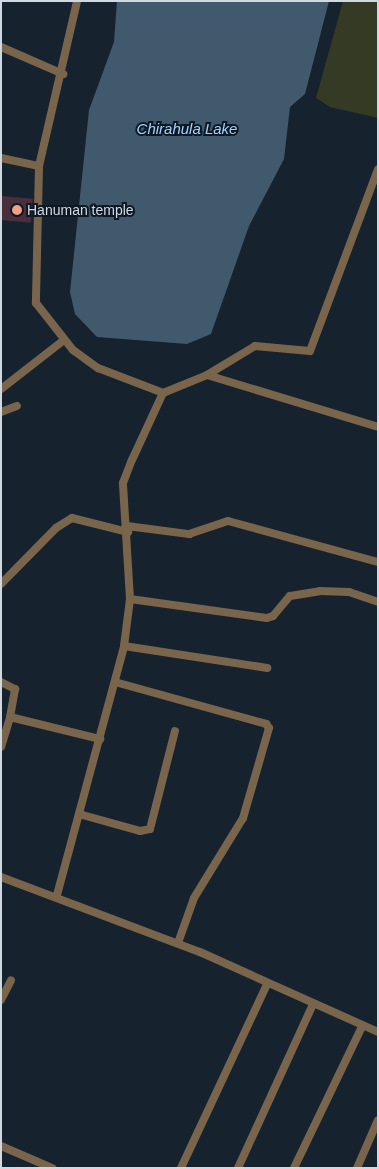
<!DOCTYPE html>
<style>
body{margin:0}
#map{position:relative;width:379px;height:1169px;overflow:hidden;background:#16222e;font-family:Helvetica,sans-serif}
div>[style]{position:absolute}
.green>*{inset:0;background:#353a25}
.water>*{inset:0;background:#40596d}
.building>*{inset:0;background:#492e3d;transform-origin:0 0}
.street>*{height:8px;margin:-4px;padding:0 4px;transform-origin:4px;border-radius:4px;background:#79654b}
.dots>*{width:14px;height:14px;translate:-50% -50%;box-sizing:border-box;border:2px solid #0d1824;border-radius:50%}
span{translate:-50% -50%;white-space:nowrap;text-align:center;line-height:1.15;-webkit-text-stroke:4px #0d1824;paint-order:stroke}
.poi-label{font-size:14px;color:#d0d8e0}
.left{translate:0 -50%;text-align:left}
.water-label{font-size:15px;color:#a3d3fa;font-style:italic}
.frame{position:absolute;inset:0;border:2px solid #d0d8e0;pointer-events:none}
</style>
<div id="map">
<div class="green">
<div style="clip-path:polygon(343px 1px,378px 1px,378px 118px,330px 107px,316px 98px)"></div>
</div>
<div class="water">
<div style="clip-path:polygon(117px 1px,329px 1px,305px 94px,290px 107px,284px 159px,249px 226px,211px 334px,187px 344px,97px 337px,75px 314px,70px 292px,89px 110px,114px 42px)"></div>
</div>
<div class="building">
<div style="left:1px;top:196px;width:32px;height:24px;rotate:5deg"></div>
</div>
<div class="street">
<div style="left:1px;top:47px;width:68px;rotate:23.5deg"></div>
<div style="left:1px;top:158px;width:39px;rotate:12deg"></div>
<div style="left:39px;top:166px;width:169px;rotate:-77deg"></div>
<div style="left:39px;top:166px;width:137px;rotate:91.3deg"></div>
<div style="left:36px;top:303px;width:60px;rotate:51.8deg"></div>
<div style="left:73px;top:350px;width:31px;rotate:36deg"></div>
<div style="left:98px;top:368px;width:70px;rotate:21deg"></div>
<div style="left:207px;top:375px;width:179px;rotate:16.9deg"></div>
<div style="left:1px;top:389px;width:80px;rotate:-37.9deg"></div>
<div style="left:1px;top:412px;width:17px;rotate:-21deg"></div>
<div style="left:127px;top:526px;width:63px;rotate:7.4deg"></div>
<div style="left:189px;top:534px;width:41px;rotate:-18.4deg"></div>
<div style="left:228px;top:521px;width:156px;rotate:15.3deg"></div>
<div style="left:1px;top:584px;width:78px;rotate:-45.5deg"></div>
<div style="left:56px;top:528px;width:19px;rotate:-32deg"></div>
<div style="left:72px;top:518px;width:58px;rotate:14deg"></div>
<div style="left:130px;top:599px;width:138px;rotate:7.9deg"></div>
<div style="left:267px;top:618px;width:6px;rotate:-18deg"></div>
<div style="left:273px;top:616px;width:26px;rotate:-50deg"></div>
<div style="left:290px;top:596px;width:30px;rotate:-9deg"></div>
<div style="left:320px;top:591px;width:29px;rotate:2deg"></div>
<div style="left:349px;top:592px;width:31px;rotate:19deg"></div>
<div style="left:124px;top:646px;width:145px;rotate:8.7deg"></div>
<div style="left:1px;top:682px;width:16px;rotate:27deg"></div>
<div style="left:15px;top:689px;width:28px;rotate:100deg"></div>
<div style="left:115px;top:682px;width:157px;rotate:15.5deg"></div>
<div style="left:266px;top:724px;width:5px;rotate:53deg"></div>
<div style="left:269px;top:728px;width:94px;rotate:106.1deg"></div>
<div style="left:243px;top:818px;width:94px;rotate:121.5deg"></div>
<div style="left:194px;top:898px;width:48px;rotate:109.6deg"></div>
<div style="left:1px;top:747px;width:31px;rotate:-73deg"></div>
<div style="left:10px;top:717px;width:93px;rotate:13.7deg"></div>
<div style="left:79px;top:814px;width:63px;rotate:15.6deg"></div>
<div style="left:140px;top:831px;width:10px;rotate:-11deg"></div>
<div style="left:150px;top:829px;width:101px;rotate:-75.7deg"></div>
<div style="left:1px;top:877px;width:213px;rotate:20.7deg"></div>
<div style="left:200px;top:952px;width:195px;rotate:24.2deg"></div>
<div style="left:57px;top:895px;width:258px;rotate:-74.9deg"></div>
<div style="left:124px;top:646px;width:47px;rotate:-82.7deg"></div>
<div style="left:130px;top:599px;width:116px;rotate:-93.5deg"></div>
<div style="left:123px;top:483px;width:25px;rotate:-69deg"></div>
<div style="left:132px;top:460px;width:74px;rotate:-65.2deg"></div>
<div style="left:163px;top:393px;width:48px;rotate:-22.2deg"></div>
<div style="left:207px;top:375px;width:56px;rotate:-31.1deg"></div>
<div style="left:255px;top:346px;width:55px;rotate:5.2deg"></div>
<div style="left:310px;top:351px;width:194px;rotate:-69.5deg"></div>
<div style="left:1px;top:1000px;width:22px;rotate:-63deg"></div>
<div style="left:1px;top:1146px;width:56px;rotate:23.3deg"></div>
<div style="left:181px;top:1168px;width:203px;rotate:-64.9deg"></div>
<div style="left:238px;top:1168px;width:180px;rotate:-65.4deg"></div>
<div style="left:294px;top:1168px;width:157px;rotate:-64.3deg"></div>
<div style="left:357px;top:1168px;width:52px;rotate:-66.4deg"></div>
</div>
<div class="dots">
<div style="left:17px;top:210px;background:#f2a081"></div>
</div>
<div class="poi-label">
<span class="left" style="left:27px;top:210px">Hanuman temple</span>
</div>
<div class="water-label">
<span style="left:187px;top:129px">Chirahula Lake</span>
</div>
<div class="frame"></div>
</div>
